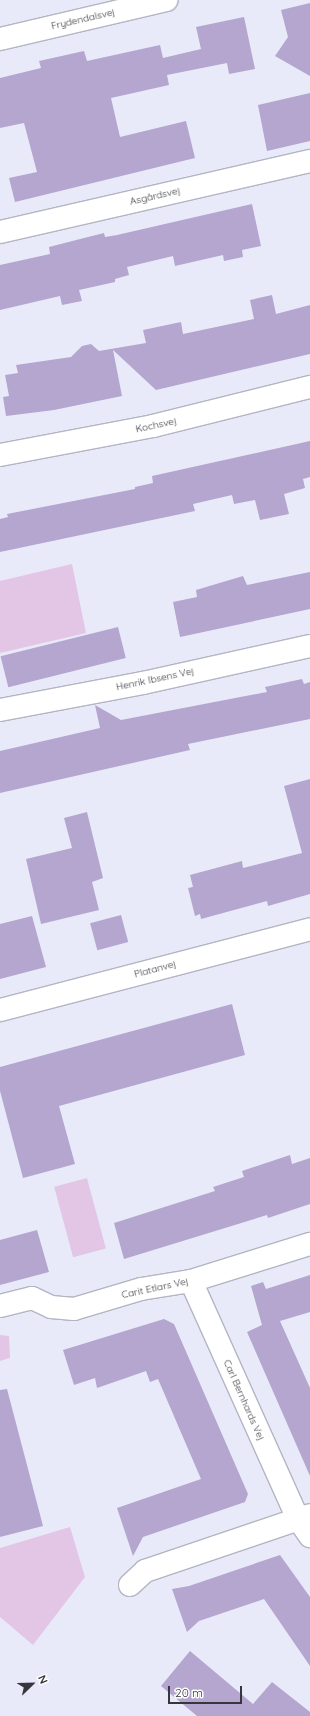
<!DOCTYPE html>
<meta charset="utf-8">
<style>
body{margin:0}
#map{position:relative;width:310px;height:1716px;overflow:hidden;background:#e8eaf9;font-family:Quicksand,sans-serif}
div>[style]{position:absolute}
.green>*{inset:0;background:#e3c6e5;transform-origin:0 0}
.building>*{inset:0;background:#b4a6cf;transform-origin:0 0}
.roads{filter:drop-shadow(1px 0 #b3b5c3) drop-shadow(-1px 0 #b3b5c3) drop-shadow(0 1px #b3b5c3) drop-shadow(0 -1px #b3b5c3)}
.street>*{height:22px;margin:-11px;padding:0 11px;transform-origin:11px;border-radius:11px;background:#fff}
span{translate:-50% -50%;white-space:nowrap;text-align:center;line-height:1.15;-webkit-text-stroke:3px #fff;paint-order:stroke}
.street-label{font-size:10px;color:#36373c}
.north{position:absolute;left:12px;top:1664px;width:40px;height:40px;-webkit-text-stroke:3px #fff;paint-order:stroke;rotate:67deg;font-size:11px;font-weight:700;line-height:16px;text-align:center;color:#36373c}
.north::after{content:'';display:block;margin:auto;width:14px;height:18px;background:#36373c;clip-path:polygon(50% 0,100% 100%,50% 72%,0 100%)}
.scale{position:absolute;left:168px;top:1686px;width:74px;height:18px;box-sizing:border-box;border:2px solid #36373c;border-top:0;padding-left:5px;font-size:12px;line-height:14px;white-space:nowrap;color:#36373c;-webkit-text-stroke:3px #fff;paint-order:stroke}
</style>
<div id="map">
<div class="green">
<div style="clip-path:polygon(72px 564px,86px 633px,0 653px,0 581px)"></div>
<div style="left:87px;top:1178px;width:73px;height:34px;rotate:75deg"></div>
<div style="clip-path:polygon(0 1335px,9px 1336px,10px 1358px,0 1361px)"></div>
<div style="clip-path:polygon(70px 1527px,85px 1577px,33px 1645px,0 1617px,0 1548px)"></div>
</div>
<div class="building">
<div style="clip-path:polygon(310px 3px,310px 76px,275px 56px,288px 37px,281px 10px)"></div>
<div style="clip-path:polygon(244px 17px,255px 69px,229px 74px,227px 63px,167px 75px,169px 85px,111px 98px,120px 137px,186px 121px,195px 158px,15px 202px,9px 178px,37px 172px,24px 123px,0 128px,0 78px,41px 68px,39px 61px,84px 51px,87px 61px,160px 45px,163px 58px,201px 49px,196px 27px)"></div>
<div style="clip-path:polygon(310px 93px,310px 141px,267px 151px,258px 105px)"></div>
<div style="clip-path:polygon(252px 204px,261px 246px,242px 250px,243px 257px,224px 261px,223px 255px,175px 266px,173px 256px,127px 267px,129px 275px,115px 279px,115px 282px,79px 290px,82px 301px,62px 305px,60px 296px,0 310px,0 265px,50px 254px,49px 247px,84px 238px,104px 233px,105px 237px,117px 235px)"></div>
<div style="clip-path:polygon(272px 295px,276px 314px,310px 305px,310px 354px,156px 390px,113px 350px,122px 396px,54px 410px,6px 416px,3px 397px,9px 396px,5px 375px,18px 373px,16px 365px,71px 357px,82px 346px,91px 344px,99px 351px,146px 343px,143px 330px,181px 322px,183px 334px,254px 319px,250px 300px)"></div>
<div style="clip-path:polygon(310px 441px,310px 477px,303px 479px,305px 488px,284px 494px,289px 514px,260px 520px,255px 500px,234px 504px,232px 495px,193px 504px,195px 511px,0 552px,0 519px,8px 517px,7px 514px,135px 489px,135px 487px,153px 483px,152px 476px)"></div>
<div style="clip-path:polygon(310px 572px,310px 609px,180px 637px,173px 602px,197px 597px,196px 590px,243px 576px,247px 585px)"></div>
<div style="left:118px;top:627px;width:32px;height:121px;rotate:76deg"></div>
<div style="clip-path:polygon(302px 679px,304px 684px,310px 682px,310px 719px,188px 744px,190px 750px,0 793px,0 751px,100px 728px,95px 705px,121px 720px,267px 692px,265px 687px)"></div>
<div style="clip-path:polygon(310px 779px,310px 894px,268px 906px,267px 901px,201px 919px,200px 914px,195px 916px,188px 888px,193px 887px,190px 875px,242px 861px,243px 868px,302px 853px,284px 786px)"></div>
<div style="clip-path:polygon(87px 812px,103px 878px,92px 882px,99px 910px,41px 924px,26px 859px,72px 848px,64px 818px)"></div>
<div style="left:121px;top:915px;width:28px;height:32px;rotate:75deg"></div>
<div style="clip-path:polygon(32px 916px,46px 967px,0 979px,0 924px)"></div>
<div style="clip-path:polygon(232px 1004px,245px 1055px,59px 1106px,75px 1164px,23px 1178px,0 1091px,0 1067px)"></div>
<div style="clip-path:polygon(290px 1155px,292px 1164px,310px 1158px,310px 1204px,268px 1218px,267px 1215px,124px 1259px,114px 1223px,215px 1191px,213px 1187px,244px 1177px,242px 1171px)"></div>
<div style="clip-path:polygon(37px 1230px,49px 1272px,0 1285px,0 1240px)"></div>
<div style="clip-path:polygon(310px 1275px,310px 1312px,280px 1321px,310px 1388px,310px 1476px,247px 1332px,262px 1325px,251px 1286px,263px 1282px,266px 1289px)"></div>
<div style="clip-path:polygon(164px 1319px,174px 1324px,248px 1494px,245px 1502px,143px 1537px,133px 1556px,117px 1508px,201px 1479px,158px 1379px,150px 1382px,146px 1371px,97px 1388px,95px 1378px,74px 1385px,63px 1350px)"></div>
<div style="clip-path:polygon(7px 1389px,43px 1526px,0 1537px,0 1390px)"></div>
<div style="clip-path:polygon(280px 1555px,310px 1597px,310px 1666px,264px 1599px,199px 1621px,187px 1632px,172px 1589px,189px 1586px)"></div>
<div style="clip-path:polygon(190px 1651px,253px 1704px,272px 1682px,310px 1712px,310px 1716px,197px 1716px,161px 1686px)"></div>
</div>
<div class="roads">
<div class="street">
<div style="left:0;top:39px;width:171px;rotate:-13.2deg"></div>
<div style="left:0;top:232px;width:318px;rotate:-12.9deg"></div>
<div style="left:0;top:455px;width:156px;rotate:-10.7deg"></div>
<div style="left:153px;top:426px;width:162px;rotate:-14deg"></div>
<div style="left:0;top:710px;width:146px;rotate:-10.7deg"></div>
<div style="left:143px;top:683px;width:171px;rotate:-12.5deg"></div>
<div style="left:0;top:1010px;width:320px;rotate:-14.6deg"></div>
<div style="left:191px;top:1281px;width:261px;rotate:65.8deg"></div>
<div style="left:298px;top:1519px;width:21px;rotate:55deg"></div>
<div style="left:0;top:1306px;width:33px;rotate:-14deg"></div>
<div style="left:32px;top:1298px;width:21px;rotate:25deg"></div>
<div style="left:51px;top:1307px;width:23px;rotate:5deg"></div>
<div style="left:74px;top:1309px;width:70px;rotate:-16.6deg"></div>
<div style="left:141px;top:1289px;width:51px;rotate:-9.1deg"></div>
<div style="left:191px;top:1281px;width:125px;rotate:-17.3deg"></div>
<div style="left:130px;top:1585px;width:21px;rotate:-43deg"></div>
<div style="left:145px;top:1571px;width:174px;rotate:-18.7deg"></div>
</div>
</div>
<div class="street-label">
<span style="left:83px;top:19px;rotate:-13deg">Frydendalsvej</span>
<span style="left:155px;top:196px;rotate:-13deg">Asgårdsvej</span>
<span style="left:156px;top:425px;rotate:-12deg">Kochsvej</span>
<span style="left:155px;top:679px;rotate:-12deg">Henrik Ibsens Vej</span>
<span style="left:155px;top:969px;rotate:-15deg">Platanvej</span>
<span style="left:155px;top:1288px;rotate:-12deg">Carit Etlars Vej</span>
<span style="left:244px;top:1400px;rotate:66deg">Carl Bernhards Vej</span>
</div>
<div class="north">N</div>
<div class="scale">20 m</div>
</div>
